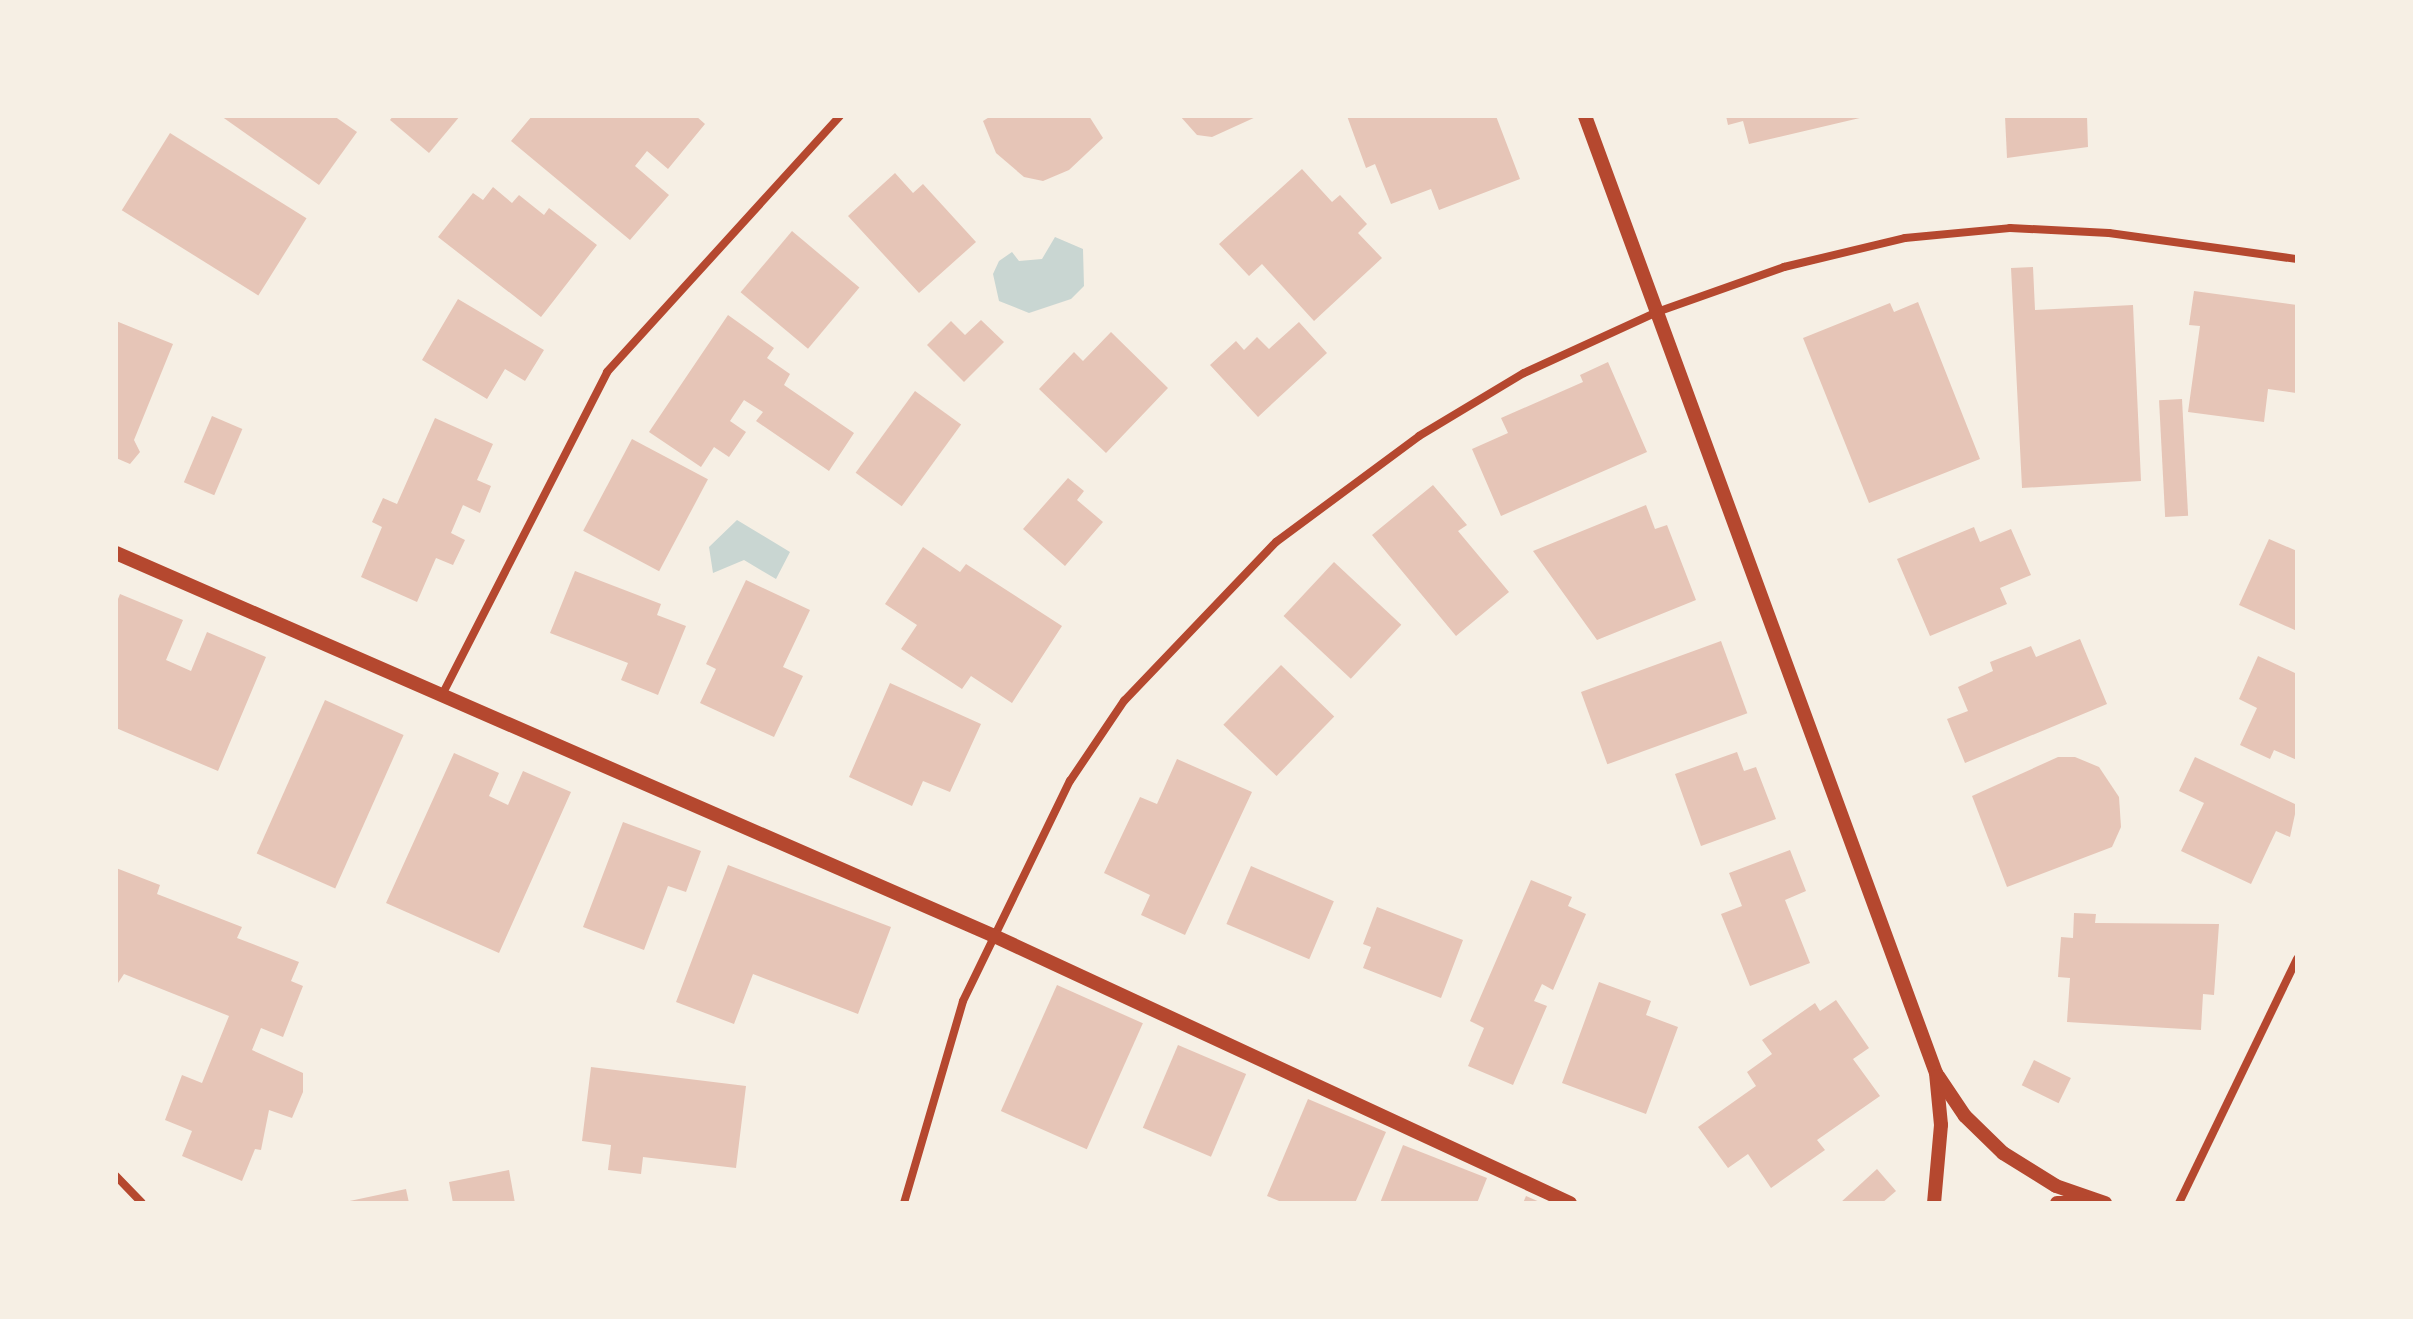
<!DOCTYPE html>
<style>
body{margin:0}
#map{position:relative;width:2413px;height:1319px;overflow:hidden;background:#f6efe4;font-family:"DM Sans",sans-serif}
div>[style]{position:absolute}
.water>*{inset:0;background:#c9d6d2}
.building>*{inset:0;background:#e6c5b7;transform-origin:0 0}
.minor>*{height:8px;margin:-4px;padding:0 4px;transform-origin:4px;border-radius:4px;background:#b5482f}
.tertiary>*{height:14px;margin:-7px;padding:0 7px;transform-origin:7px;border-radius:7px;background:#b5482f}
span{translate:-50% -50%;white-space:nowrap;text-align:center;line-height:1.15;-webkit-text-stroke:7px #f6efe4;paint-order:stroke}
.frame{position:absolute;inset:0;border:118px solid #f6efe4;pointer-events:none}
</style>
<div id="map">
<div class="water">
<div style="clip-path:polygon(1055px 237px,1083px 249px,1084px 286px,1071px 299px,1029px 313px,999px 301px,993px 274px,999px 261px,1012px 252px,1019px 261px,1042px 259px)"></div>
<div style="clip-path:polygon(737px 520px,790px 552px,776px 579px,744px 560px,713px 573px,709px 547px)"></div>
</div>
<div class="building">
<div style="clip-path:polygon(221px 116px,334px 116px,357px 132px,319px 185px)"></div>
<div style="clip-path:polygon(393px 116px,460px 116px,429px 153px,390px 120px)"></div>
<div style="clip-path:polygon(532px 116px,696px 116px,705px 124px,668px 169px,647px 151px,635px 166px,669px 195px,630px 240px,511px 141px)"></div>
<div style="clip-path:polygon(991px 116px,1089px 116px,1103px 138px,1069px 170px,1043px 181px,1024px 177px,996px 153px,983px 121px)"></div>
<div style="clip-path:polygon(1180px 116px,1258px 116px,1212px 137px,1197px 135px)"></div>
<div style="clip-path:polygon(1347px 116px,1496px 116px,1520px 179px,1439px 210px,1431px 189px,1391px 204px,1375px 164px,1366px 168px)"></div>
<div style="clip-path:polygon(1726px 116px,1864px 116px,1864px 117px,1749px 144px,1743px 121px,1728px 125px)"></div>
<div style="clip-path:polygon(2005px 116px,2087px 116px,2088px 147px,2007px 158px)"></div>
<div style="left:170px;top:133px;width:161px;height:91px;rotate:32deg"></div>
<div style="clip-path:polygon(1302px 169px,1332px 202px,1340px 195px,1367px 224px,1358px 233px,1382px 258px,1314px 321px,1262px 264px,1249px 276px,1219px 244px)"></div>
<div style="clip-path:polygon(895px 173px,913px 193px,923px 184px,976px 242px,919px 293px,848px 216px)"></div>
<div style="clip-path:polygon(493px 187px,512px 203px,519px 195px,544px 215px,549px 208px,597px 245px,541px 317px,438px 237px,473px 193px,483px 200px)"></div>
<div style="left:792px;top:231px;width:88px;height:80px;rotate:40deg"></div>
<div style="clip-path:polygon(2033px 267px,2035px 310px,2133px 305px,2141px 481px,2022px 488px,2011px 268px)"></div>
<div style="clip-path:polygon(2194px 291px,2297px 305px,2296px 393px,2268px 389px,2264px 422px,2188px 412px,2200px 326px,2189px 325px)"></div>
<div style="clip-path:polygon(458px 299px,544px 350px,525px 381px,505px 369px,487px 399px,422px 360px)"></div>
<div style="clip-path:polygon(1918px 302px,1980px 459px,1869px 503px,1803px 338px,1890px 303px,1894px 312px)"></div>
<div style="clip-path:polygon(728px 315px,774px 348px,767px 358px,790px 374px,784px 385px,854px 433px,829px 471px,756px 421px,763px 412px,744px 400px,730px 421px,746px 432px,729px 457px,714px 447px,701px 467px,649px 432px)"></div>
<div style="clip-path:polygon(981px 320px,1004px 342px,964px 382px,927px 345px,951px 321px,965px 335px)"></div>
<div style="clip-path:polygon(116px 321px,173px 344px,134px 440px,140px 452px,130px 464px,116px 458px)"></div>
<div style="clip-path:polygon(1299px 322px,1327px 353px,1258px 417px,1210px 365px,1236px 341px,1244px 350px,1257px 337px,1269px 349px)"></div>
<div style="clip-path:polygon(1111px 332px,1168px 388px,1106px 453px,1039px 389px,1074px 352px,1083px 361px)"></div>
<div style="clip-path:polygon(1608px 362px,1647px 452px,1501px 516px,1472px 449px,1508px 433px,1501px 418px,1583px 382px,1580px 375px)"></div>
<div style="left:915px;top:391px;width:57px;height:101px;rotate:36deg"></div>
<div style="left:2182px;top:399px;width:117px;height:23px;rotate:87deg"></div>
<div style="left:212px;top:416px;width:33px;height:72px;rotate:23deg"></div>
<div style="clip-path:polygon(435px 418px,493px 444px,477px 480px,491px 486px,480px 513px,463px 505px,451px 533px,465px 540px,453px 565px,436px 558px,417px 602px,361px 577px,382px 527px,372px 522px,383px 498px,397px 504px)"></div>
<div style="left:632px;top:439px;width:86px;height:104px;rotate:28deg"></div>
<div style="clip-path:polygon(1068px 478px,1084px 491px,1077px 500px,1103px 522px,1065px 566px,1023px 529px)"></div>
<div style="clip-path:polygon(1433px 485px,1467px 525px,1458px 531px,1509px 592px,1456px 636px,1372px 535px)"></div>
<div style="clip-path:polygon(1646px 505px,1655px 529px,1667px 525px,1696px 600px,1597px 640px,1533px 551px)"></div>
<div style="clip-path:polygon(1974px 527px,1980px 542px,2011px 529px,2031px 575px,2000px 588px,2007px 604px,1930px 636px,1897px 559px)"></div>
<div style="clip-path:polygon(2269px 539px,2297px 551px,2297px 631px,2239px 605px)"></div>
<div style="clip-path:polygon(923px 547px,960px 572px,966px 564px,1062px 626px,1012px 703px,971px 676px,962px 689px,901px 649px,917px 625px,885px 604px)"></div>
<div style="left:1334px;top:562px;width:92px;height:74px;rotate:43deg"></div>
<div style="clip-path:polygon(575px 571px,661px 604px,657px 615px,686px 626px,658px 695px,621px 680px,628px 663px,550px 633px)"></div>
<div style="clip-path:polygon(746px 580px,810px 610px,783px 667px,803px 676px,774px 737px,700px 703px,716px 669px,706px 664px)"></div>
<div style="clip-path:polygon(120px 594px,183px 620px,166px 660px,191px 671px,207px 632px,266px 657px,218px 771px,116px 728px,116px 604px)"></div>
<div style="clip-path:polygon(2080px 639px,2107px 704px,1965px 763px,1947px 719px,1968px 711px,1958px 687px,1993px 671px,1990px 662px,2031px 646px,2036px 657px)"></div>
<div style="left:1721px;top:641px;width:77px;height:149px;rotate:70deg"></div>
<div style="clip-path:polygon(2258px 656px,2295px 673px,2297px 760px,2274px 750px,2270px 759px,2240px 745px,2257px 708px,2239px 699px)"></div>
<div style="left:1281px;top:665px;width:74px;height:83px;rotate:44deg"></div>
<div style="clip-path:polygon(890px 683px,981px 724px,950px 792px,923px 781px,912px 806px,849px 777px)"></div>
<div style="left:325px;top:700px;width:86px;height:168px;rotate:24deg"></div>
<div style="clip-path:polygon(1737px 752px,1744px 771px,1756px 767px,1776px 819px,1701px 846px,1675px 774px)"></div>
<div style="clip-path:polygon(454px 753px,499px 773px,489px 796px,508px 805px,523px 771px,571px 792px,499px 953px,386px 903px)"></div>
<div style="clip-path:polygon(2058px 757px,2075px 757px,2099px 767px,2119px 797px,2121px 827px,2112px 847px,2007px 887px,1972px 796px)"></div>
<div style="clip-path:polygon(2195px 757px,2297px 805px,2290px 837px,2276px 831px,2251px 884px,2181px 851px,2204px 803px,2179px 791px)"></div>
<div style="clip-path:polygon(1177px 759px,1252px 792px,1185px 935px,1141px 915px,1150px 895px,1104px 873px,1140px 797px,1157px 804px)"></div>
<div style="clip-path:polygon(623px 822px,701px 851px,686px 892px,668px 886px,644px 950px,583px 927px)"></div>
<div style="clip-path:polygon(1790px 850px,1806px 891px,1785px 900px,1810px 963px,1750px 986px,1721px 914px,1742px 906px,1729px 873px)"></div>
<div style="clip-path:polygon(728px 865px,891px 927px,858px 1014px,753px 974px,734px 1024px,676px 1002px)"></div>
<div style="left:1251px;top:866px;width:90px;height:63px;rotate:23deg"></div>
<div style="clip-path:polygon(116px 868px,160px 885px,157px 894px,242px 927px,237px 938px,299px 962px,291px 981px,303px 986px,283px 1037px,261px 1028px,252px 1050px,303px 1073px,303px 1092px,292px 1118px,269px 1110px,261px 1150px,255px 1149px,242px 1181px,182px 1156px,192px 1131px,165px 1120px,182px 1075px,202px 1083px,229px 1016px,124px 974px,116px 986px)"></div>
<div style="clip-path:polygon(1531px 880px,1572px 897px,1568px 906px,1586px 914px,1553px 990px,1542px 984px,1534px 1001px,1547px 1006px,1513px 1085px,1468px 1066px,1484px 1028px,1470px 1021px)"></div>
<div style="clip-path:polygon(1377px 907px,1463px 940px,1441px 998px,1363px 968px,1371px 947px,1363px 944px)"></div>
<div style="clip-path:polygon(2074px 913px,2096px 914px,2095px 923px,2219px 924px,2214px 995px,2203px 994px,2201px 1030px,2067px 1022px,2070px 978px,2058px 977px,2061px 937px,2073px 938px)"></div>
<div style="clip-path:polygon(1599px 982px,1651px 1001px,1646px 1015px,1678px 1027px,1646px 1114px,1562px 1083px)"></div>
<div style="left:1057px;top:985px;width:94px;height:138px;rotate:24deg"></div>
<div style="clip-path:polygon(1836px 1000px,1869px 1048px,1853px 1059px,1880px 1096px,1817px 1140px,1825px 1150px,1771px 1188px,1748px 1154px,1728px 1168px,1698px 1127px,1756px 1086px,1747px 1072px,1772px 1054px,1762px 1040px,1815px 1003px,1820px 1011px)"></div>
<div style="left:1178px;top:1045px;width:74px;height:90px;rotate:23deg"></div>
<div style="left:2034px;top:1060px;width:41px;height:28px;rotate:26deg"></div>
<div style="clip-path:polygon(591px 1067px,746px 1086px,736px 1168px,643px 1157px,641px 1174px,608px 1170px,611px 1145px,582px 1141px)"></div>
<div style="clip-path:polygon(1308px 1099px,1386px 1132px,1355px 1203px,1284px 1203px,1267px 1196px)"></div>
<div style="clip-path:polygon(1403px 1145px,1487px 1178px,1477px 1203px,1380px 1203px)"></div>
<div style="clip-path:polygon(1877px 1169px,1896px 1191px,1882px 1203px,1840px 1203px)"></div>
<div style="clip-path:polygon(509px 1170px,515px 1203px,453px 1203px,449px 1182px)"></div>
<div style="clip-path:polygon(406px 1189px,409px 1203px,345px 1203px,345px 1202px)"></div>
<div style="clip-path:polygon(1526px 1196px,1542px 1203px,1523px 1203px)"></div>
</div>
<div class="minor">
<div style="left:442px;top:695px;width:363px;rotate:-62.9deg"></div>
<div style="left:607px;top:372px;width:346px;rotate:-47.7deg"></div>
<div style="left:116px;top:1176px;width:37px;rotate:46deg"></div>
<div style="left:904px;top:1203px;width:210px;rotate:-73.7deg"></div>
<div style="left:963px;top:1001px;width:245px;rotate:-64.1deg"></div>
<div style="left:1070px;top:781px;width:97px;rotate:-56deg"></div>
<div style="left:1124px;top:701px;width:220px;rotate:-46.3deg"></div>
<div style="left:1276px;top:542px;width:178px;rotate:-36.5deg"></div>
<div style="left:1419px;top:436px;width:122px;rotate:-31deg"></div>
<div style="left:1524px;top:373px;width:146px;rotate:-24.6deg"></div>
<div style="left:1657px;top:312px;width:135px;rotate:-19.5deg"></div>
<div style="left:1784px;top:267px;width:124px;rotate:-13.5deg"></div>
<div style="left:1905px;top:238px;width:105px;rotate:-5.4deg"></div>
<div style="left:2010px;top:228px;width:99px;rotate:2.9deg"></div>
<div style="left:2109px;top:233px;width:190px;rotate:7.9deg"></div>
<div style="left:2179px;top:1203px;width:271px;rotate:-64.2deg"></div>
</div>
<div class="tertiary">
<div style="left:1585px;top:116px;width:1019px;rotate:69.86deg"></div>
<div style="left:1936px;top:1073px;width:52px;rotate:84.5deg"></div>
<div style="left:1941px;top:1125px;width:78px;rotate:95.1deg"></div>
<div style="left:116px;top:553px;width:956px;rotate:23.56deg"></div>
<div style="left:992px;top:935px;width:637px;rotate:24.88deg"></div>
<div style="left:1938px;top:1076px;width:48px;rotate:56deg"></div>
<div style="left:1965px;top:1116px;width:53px;rotate:44.2deg"></div>
<div style="left:2003px;top:1153px;width:62px;rotate:31.9deg"></div>
<div style="left:2056px;top:1186px;width:52px;rotate:19.1deg"></div>
<div style="left:2057px;top:1203px;width:27px"></div>
</div>
<div class="frame"></div>
</div>
